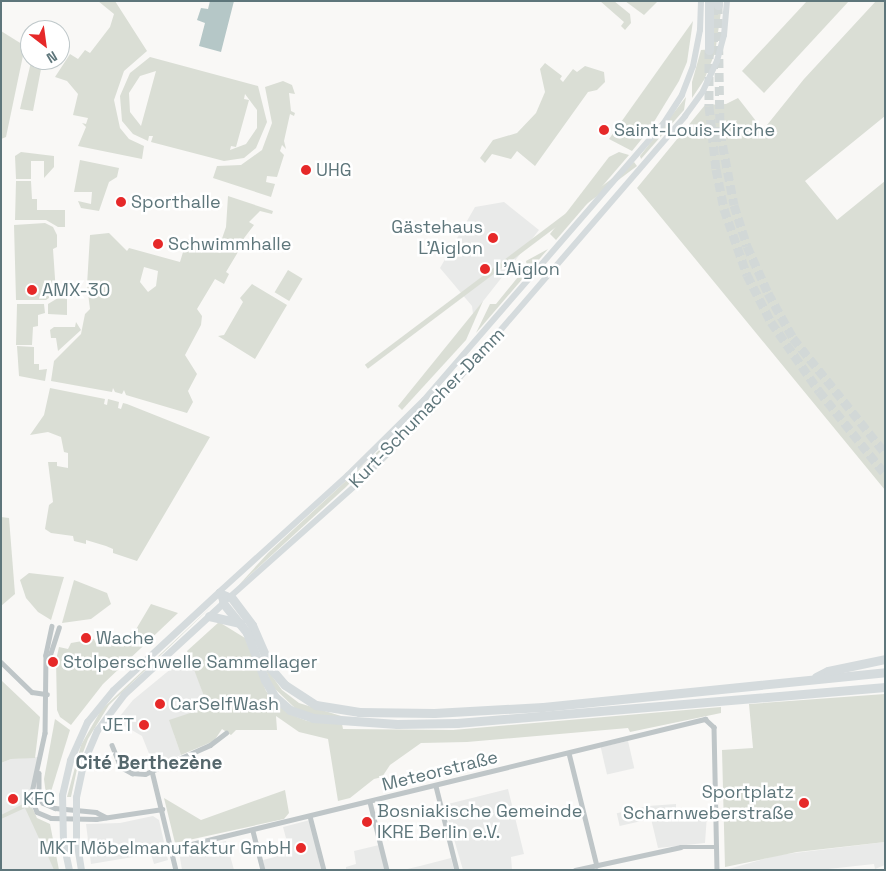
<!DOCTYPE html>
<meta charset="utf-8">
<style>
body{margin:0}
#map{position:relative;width:886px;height:871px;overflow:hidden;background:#f9f8f6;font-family:"Space Grotesk",sans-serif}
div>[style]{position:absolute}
.built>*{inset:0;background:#e9eae9;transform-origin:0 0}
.green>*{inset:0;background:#daded5;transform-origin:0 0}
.water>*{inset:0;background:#b5c7c7}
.motorway-tunnel>*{height:9px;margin-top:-4.5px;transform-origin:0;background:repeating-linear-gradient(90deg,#d2d8d7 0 9px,transparent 0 13.5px)}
.minor>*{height:4.5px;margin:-2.25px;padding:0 2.25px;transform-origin:2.25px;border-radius:2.25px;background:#bfc6c8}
.secondary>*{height:6px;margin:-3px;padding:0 3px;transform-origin:3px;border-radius:3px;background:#d5dbdd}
.primary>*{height:7px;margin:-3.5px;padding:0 3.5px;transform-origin:3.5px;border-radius:3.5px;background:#d5dbdd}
.motorway>*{height:9px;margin:-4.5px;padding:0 4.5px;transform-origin:4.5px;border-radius:4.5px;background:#d5dbdd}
.dots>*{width:14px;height:14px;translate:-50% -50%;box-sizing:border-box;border:2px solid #fff;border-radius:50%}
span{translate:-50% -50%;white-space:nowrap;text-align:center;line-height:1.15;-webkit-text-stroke:5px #fff;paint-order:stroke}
.poi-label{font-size:18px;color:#5e767b}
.left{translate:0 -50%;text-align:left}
.right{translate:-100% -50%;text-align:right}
.street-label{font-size:18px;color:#5e767b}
.neighbourhood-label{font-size:19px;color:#55676c;font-weight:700}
.frame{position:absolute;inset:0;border:2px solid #5e767b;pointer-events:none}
.north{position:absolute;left:20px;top:20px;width:50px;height:50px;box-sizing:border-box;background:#fff;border:1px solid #bfc8ca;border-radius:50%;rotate:150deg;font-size:14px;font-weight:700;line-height:20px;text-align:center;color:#5e767b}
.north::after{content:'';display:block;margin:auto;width:18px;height:22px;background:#e62929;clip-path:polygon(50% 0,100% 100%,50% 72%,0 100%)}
</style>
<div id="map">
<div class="built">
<div style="clip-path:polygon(504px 202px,539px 230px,473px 314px,472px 306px,440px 268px,475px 207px)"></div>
<div style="clip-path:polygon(189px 654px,208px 707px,174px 734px,181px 755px,154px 766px,142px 736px,116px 721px,133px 700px)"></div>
<div style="left:628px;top:741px;width:28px;height:28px;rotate:77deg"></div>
<div style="clip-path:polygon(38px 757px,29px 801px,58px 870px,1px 870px,1px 763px,11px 759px)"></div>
<div style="clip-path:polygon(508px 789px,524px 854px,511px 857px,512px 870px,463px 870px,444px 805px)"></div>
<div style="clip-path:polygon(676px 804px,676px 816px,707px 815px,705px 843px,658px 848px,648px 806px)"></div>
<div style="left:644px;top:807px;width:13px;height:28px;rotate:77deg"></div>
<div style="clip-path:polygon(153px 816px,159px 820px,168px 860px,154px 864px,151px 854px,91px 864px,86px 824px,120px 823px)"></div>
<div style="clip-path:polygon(310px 820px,321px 870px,265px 870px,263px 860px,290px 853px,283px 827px)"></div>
<div style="clip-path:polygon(226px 841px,234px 870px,182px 870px,179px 852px)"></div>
<div style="clip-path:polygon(885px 842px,885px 865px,875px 869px,874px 864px,819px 870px,725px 870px,778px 855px)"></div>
<div style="clip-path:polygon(379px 845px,385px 870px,346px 870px,346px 867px,356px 864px,354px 851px)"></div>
<div style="clip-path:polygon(451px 858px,454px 870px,403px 870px,420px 866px)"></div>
</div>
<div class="green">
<div style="clip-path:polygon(98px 1px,115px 1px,147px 51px,124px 71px,114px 100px,120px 128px,129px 139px,144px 146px,142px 159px,78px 146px,86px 127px,82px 123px,86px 124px,88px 118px,73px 115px,78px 94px,67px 81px,55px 77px,70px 54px,78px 59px,85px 50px,90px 53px,110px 27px,114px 14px)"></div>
<div style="clip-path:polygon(600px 1px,614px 1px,630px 14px,631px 23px,625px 30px,621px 26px,624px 22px)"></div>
<div style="clip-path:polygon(625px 1px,658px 1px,644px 15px)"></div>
<div style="clip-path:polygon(807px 1px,849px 1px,764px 93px,742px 71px)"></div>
<div style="clip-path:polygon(876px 1px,885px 1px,885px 116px,805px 181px,837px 220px,885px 181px,885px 490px,637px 188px,705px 105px,726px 104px,738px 98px,763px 130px,804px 79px)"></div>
<div style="clip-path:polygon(722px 5px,715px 53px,704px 80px,692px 98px,692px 82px,701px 50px,714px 49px,713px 6px)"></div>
<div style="clip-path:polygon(693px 21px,687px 62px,679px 81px,649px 130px,632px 151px,609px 139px)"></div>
<div style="clip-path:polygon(1px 31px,25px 46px,6px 137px,1px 139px)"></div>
<div style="clip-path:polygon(evenodd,150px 57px,258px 86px,267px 122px,256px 148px,244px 158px,224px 161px,151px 142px,153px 136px,149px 136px,148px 141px,133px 134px,122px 121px,120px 96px,130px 73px,150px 57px,156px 71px,141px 126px,130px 112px,129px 93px,140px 76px,156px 71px,150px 57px,245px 94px,257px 110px,257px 128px,246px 144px,230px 150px,236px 126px,231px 146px,236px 147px,249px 100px,244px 99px,245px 94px)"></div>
<div style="clip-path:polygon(31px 62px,46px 65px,42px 64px,33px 111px,20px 109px)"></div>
<div style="clip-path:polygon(545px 63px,562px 76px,560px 79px,563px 82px,573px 69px,577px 72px,585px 66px,604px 72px,605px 82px,597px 90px,588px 92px,535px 166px,517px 151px,511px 159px,492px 154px,485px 163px,480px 158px,493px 140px,517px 133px,536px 113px,545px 92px,540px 69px)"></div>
<div style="clip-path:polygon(283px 81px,292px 85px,295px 94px,289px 93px,291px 111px,295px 113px,294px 116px,290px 114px,284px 141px,286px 149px,282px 145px,280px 151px,284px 155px,277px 177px,267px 176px,266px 182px,275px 184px,271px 197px,213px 178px,217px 166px,241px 165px,262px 150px,272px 123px,265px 87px)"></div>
<div style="clip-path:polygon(686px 97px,684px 110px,641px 159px,640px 156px)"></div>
<div style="clip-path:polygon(21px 152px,54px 156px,54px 167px,44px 178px,44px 161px,31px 161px,31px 179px,16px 179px,15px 156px)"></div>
<div style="clip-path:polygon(619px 152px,629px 155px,556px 240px,550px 234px,609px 157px)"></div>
<div style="clip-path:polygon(80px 160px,119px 168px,117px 177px,109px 182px,99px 211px,81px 208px,78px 201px,91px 204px,92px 192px,74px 192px)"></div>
<div style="left:634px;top:162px;width:5px;height:337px;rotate:53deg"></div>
<div style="clip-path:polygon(16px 181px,31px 181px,32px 199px,37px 199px,37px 210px,65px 210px,65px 227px,58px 227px,46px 220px,15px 220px)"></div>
<div style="clip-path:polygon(evenodd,228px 196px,273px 211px,272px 214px,260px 211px,249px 222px,254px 225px,235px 250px,238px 252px,226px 272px,229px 274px,224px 284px,215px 279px,197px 309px,202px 316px,201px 325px,185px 355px,197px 374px,188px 391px,193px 402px,187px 413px,126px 395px,124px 390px,122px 394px,115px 392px,113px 388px,112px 392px,51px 381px,54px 361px,81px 334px,85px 314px,90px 309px,87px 285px,90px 235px,109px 233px,127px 251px,129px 248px,180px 262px,187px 239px,212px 246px,218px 244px,217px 253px,226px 227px,228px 196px,144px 267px,158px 271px,156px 286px,148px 292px,140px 282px,144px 267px)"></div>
<div style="clip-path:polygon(45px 223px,53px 227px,57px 235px,57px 247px,53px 249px,56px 293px,46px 300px,16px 300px,14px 225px)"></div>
<div style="clip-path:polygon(548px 249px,476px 333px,490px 304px,496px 304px,527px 266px,526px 261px)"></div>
<div style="left:288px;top:270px;width:17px;height:26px;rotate:31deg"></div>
<div style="clip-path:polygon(252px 284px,287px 305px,255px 359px,218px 336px,224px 335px,243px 302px,240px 298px)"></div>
<div style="clip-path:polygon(58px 298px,67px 298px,67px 315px,48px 314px,48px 304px)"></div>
<div style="clip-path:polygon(483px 301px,466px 340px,402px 410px,398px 406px)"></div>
<div style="clip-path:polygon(17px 304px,44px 304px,45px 313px,38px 315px,38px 326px,33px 327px,32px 345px,16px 345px)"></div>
<div style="clip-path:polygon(76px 322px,81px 330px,58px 351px,56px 338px,51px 338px,50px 330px,54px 327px,75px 327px)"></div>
<div style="clip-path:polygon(17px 346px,34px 347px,34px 364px,39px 364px,39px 370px,47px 369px,45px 381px,19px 376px)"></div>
<div style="clip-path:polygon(50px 388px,105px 399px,104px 404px,107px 405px,108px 399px,119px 402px,118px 408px,121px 409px,123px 403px,127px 404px,210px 437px,137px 561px,113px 553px,113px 549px,106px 546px,86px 540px,86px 544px,74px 541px,73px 536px,51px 533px,45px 529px,49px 505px,53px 502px,48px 462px,57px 462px,57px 466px,68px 468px,68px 453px,64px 452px,61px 437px,48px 432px,30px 435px,44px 415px)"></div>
<div style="clip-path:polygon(403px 428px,346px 487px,237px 587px,268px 553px)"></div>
<div style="clip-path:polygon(1px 517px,9px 518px,15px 594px,1px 606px)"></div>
<div style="clip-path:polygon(29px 573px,64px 577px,51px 620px,38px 612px,26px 598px,20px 580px)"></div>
<div style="clip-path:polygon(74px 580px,107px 593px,111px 604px,91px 619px,62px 623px)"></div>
<div style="clip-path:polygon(217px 601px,109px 705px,88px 739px,77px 769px,71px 797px,67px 797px,81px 745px,101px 710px)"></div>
<div style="clip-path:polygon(151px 604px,178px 613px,103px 684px,71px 725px,60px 717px,57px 710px,56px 660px,59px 647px,68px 649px,71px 643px,94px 639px,97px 646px,135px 631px)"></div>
<div style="clip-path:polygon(219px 622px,245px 638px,266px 691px,287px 713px,307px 721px,342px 724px,343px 729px,453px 730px,721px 707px,721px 713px,630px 732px,628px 728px,467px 742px,421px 743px,390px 765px,382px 777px,374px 779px,350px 798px,338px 801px,328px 739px,299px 732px,276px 716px,277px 730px,236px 730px,231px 735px,222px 729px,214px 741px,181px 755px,169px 720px,208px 707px,187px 651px)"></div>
<div style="clip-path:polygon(264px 665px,282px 690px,299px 703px,341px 716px,319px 716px,296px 709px,272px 686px)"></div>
<div style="clip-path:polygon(1px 680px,40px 717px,35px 758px,11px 759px,1px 763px)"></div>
<div style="clip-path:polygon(885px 694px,885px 842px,797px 852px,725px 867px,722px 750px,753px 748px,749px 704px)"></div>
<div style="clip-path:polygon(55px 719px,70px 730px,50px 795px,46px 795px,44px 779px)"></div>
<div style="clip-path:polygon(285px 790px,289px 813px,284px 819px,175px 843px,164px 798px,201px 820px)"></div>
<div style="clip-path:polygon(29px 801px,37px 818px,50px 824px,59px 870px,54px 870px,47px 854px,50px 852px,47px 845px,43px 847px,25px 808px,1px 819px,1px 815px)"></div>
</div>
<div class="water">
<div style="clip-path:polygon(210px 1px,234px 1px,221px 52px,199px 46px,205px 23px,197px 20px,201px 8px,208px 9px)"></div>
</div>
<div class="motorway-tunnel">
<div style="left:718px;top:5px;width:127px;rotate:89.1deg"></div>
<div style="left:720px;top:132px;width:74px;rotate:79.1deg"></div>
<div style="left:734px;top:205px;width:43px;rotate:72.4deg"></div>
<div style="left:747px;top:246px;width:51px;rotate:65.9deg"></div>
<div style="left:768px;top:293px;width:51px;rotate:60.9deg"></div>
<div style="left:793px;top:338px;width:147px;rotate:51.3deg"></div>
<div style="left:709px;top:50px;width:56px;rotate:90deg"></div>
<div style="left:709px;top:106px;width:63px;rotate:83.7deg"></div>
<div style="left:716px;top:169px;width:41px;rotate:78.7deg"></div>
<div style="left:724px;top:209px;width:70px;rotate:70.8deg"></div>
<div style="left:747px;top:275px;width:53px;rotate:62.9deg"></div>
<div style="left:771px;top:322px;width:84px;rotate:55.2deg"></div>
<div style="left:819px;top:391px;width:106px;rotate:51.5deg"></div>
</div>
<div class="minor">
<div style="left:52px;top:626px;width:30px;rotate:102deg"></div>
<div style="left:46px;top:655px;width:78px;rotate:90.7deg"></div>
<div style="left:45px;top:733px;width:66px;rotate:102.3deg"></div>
<div style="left:31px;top:797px;width:16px;rotate:68deg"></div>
<div style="left:37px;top:812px;width:15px;rotate:23deg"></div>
<div style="left:51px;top:818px;width:45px;rotate:1.3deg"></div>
<div style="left:96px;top:819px;width:67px;rotate:-8.6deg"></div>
<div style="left:48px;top:661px;width:35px;rotate:-72deg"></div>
<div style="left:1px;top:662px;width:43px;rotate:44.1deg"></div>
<div style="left:32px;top:692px;width:15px;rotate:8deg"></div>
<div style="left:112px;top:745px;width:24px;rotate:68deg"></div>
<div style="left:121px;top:767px;width:13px;rotate:29deg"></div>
<div style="left:132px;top:773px;width:13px;rotate:4deg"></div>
<div style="left:145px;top:774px;width:71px;rotate:-24deg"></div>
<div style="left:210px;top:745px;width:20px;rotate:-37deg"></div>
<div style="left:569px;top:753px;width:116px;rotate:76.1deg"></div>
<div style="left:152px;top:771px;width:102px;rotate:76.4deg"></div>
<div style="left:39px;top:773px;width:25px;rotate:90deg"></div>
<div style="left:39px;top:798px;width:6px;rotate:51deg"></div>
<div style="left:43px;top:803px;width:13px;rotate:23deg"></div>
<div style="left:55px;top:808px;width:41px;rotate:5.6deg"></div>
<div style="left:96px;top:812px;width:11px;rotate:27deg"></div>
<div style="left:436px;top:786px;width:87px;rotate:76deg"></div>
<div style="left:370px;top:802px;width:70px;rotate:76deg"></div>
<div style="left:310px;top:816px;width:56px;rotate:75.5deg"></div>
<div style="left:253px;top:831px;width:40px;rotate:75.6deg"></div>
<div style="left:171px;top:849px;width:550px;rotate:-13.68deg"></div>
<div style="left:705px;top:719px;width:12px;rotate:42deg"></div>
<div style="left:714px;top:727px;width:143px;rotate:88.8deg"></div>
<div style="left:575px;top:870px;width:108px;rotate:-12.2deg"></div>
<div style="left:681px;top:847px;width:35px"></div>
</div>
<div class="secondary">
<div style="left:701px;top:1px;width:29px;rotate:92deg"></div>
<div style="left:700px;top:30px;width:37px;rotate:101deg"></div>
<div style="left:693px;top:66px;width:31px;rotate:111deg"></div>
<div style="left:682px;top:95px;width:35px;rotate:123deg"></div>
<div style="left:663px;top:124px;width:365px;rotate:130.9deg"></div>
<div style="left:424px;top:400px;width:107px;rotate:135.4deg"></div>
<div style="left:348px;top:475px;width:174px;rotate:137.8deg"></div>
<div style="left:219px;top:592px;width:12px;rotate:70deg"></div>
<div style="left:223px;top:603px;width:181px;rotate:-41.6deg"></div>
<div style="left:358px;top:483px;width:100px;rotate:-44.6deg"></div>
<div style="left:429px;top:413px;width:392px;rotate:-49.2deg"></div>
<div style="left:685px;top:116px;width:31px;rotate:-54deg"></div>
<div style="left:703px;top:91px;width:33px;rotate:-65deg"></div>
<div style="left:717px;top:61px;width:27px;rotate:-75deg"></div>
<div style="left:724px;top:35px;width:34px;rotate:-85deg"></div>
</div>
<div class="primary">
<div style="left:69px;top:870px;width:29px;rotate:-102deg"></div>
<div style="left:63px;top:842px;width:47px;rotate:-91.2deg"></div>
<div style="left:62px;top:795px;width:36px;rotate:-77deg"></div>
<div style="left:70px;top:760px;width:42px;rotate:-65.9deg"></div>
<div style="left:87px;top:722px;width:41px;rotate:-50.9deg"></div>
<div style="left:113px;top:690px;width:144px;rotate:-42.8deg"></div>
<div style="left:219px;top:592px;width:13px;rotate:23deg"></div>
<div style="left:81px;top:870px;width:31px;rotate:-99deg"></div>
<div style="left:76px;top:839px;width:42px;rotate:-90deg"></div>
<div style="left:76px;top:797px;width:35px;rotate:-78deg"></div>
<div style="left:83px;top:763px;width:36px;rotate:-67deg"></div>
<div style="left:97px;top:730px;width:45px;rotate:-53.1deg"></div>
<div style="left:124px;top:694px;width:134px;rotate:-42.6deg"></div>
</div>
<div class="motorway">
<div style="left:718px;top:5px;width:4px;rotate:-90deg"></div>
<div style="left:709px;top:50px;width:49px;rotate:-90deg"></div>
<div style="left:231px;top:597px;width:35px;rotate:53deg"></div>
<div style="left:252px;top:625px;width:48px;rotate:66.6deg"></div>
<div style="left:271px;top:669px;width:21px;rotate:49deg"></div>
<div style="left:285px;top:685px;width:37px;rotate:33deg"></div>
<div style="left:316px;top:705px;width:44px;rotate:9.2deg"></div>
<div style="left:359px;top:712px;width:75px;rotate:0.8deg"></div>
<div style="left:434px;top:713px;width:109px;rotate:-3.2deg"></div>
<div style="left:543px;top:707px;width:344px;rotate:-5.8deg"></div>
<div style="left:223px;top:603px;width:38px;rotate:51deg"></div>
<div style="left:247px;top:633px;width:50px;rotate:69deg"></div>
<div style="left:265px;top:680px;width:20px;rotate:60deg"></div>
<div style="left:275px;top:697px;width:20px;rotate:41deg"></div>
<div style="left:290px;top:710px;width:24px;rotate:19deg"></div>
<div style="left:313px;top:718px;width:84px;rotate:4.1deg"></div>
<div style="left:397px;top:724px;width:60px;rotate:-1deg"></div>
<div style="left:457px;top:723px;width:430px;rotate:-4.8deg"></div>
<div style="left:209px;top:616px;width:32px;rotate:13deg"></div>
<div style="left:816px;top:677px;width:13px;rotate:-27deg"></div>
<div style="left:828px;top:671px;width:58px;rotate:-11.9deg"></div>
</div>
<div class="dots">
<div style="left:604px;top:130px;background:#e62929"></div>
<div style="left:306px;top:170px;background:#e62929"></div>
<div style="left:121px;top:202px;background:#e62929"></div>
<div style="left:493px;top:238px;background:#e62929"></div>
<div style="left:158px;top:244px;background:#e62929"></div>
<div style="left:485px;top:269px;background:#e62929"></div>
<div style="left:32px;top:290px;background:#e62929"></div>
<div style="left:86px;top:638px;background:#e62929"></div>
<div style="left:53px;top:662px;background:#e62929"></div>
<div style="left:160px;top:704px;background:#e62929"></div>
<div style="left:144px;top:725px;background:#e62929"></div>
<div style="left:13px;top:799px;background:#e62929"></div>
<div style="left:804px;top:803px;background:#e62929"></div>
<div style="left:367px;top:822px;background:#e62929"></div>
<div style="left:301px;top:848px;background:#e62929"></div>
</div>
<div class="poi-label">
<span class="left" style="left:614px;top:130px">Saint-Louis-Kirche</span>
<span class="left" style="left:316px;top:170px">UHG</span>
<span class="left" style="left:131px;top:202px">Sporthalle</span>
<span class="right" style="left:483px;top:238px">Gästehaus<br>L’Aiglon</span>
<span class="left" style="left:168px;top:244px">Schwimmhalle</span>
<span class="left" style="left:495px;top:269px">L'Aiglon</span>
<span class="left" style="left:42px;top:290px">AMX-30</span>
<span class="left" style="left:96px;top:638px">Wache</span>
<span class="left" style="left:63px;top:662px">Stolperschwelle Sammellager</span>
<span class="left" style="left:170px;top:704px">CarSelfWash</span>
<span class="right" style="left:134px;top:725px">JET</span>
<span class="right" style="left:794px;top:803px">Sportplatz<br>Scharnweberstraße</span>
<span class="left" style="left:23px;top:799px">KFC</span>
<span class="left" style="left:377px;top:822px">Bosniakische Gemeinde<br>IKRE Berlin e.V.</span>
<span class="right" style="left:291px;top:848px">MKT Möbelmanufaktur GmbH</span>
</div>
<div class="street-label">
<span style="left:427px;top:408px;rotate:-46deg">Kurt-Schumacher-Damm</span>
<span style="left:440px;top:771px;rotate:-14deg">Meteorstraße</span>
</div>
<div class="neighbourhood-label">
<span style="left:149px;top:763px">Cité Berthezène</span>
</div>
<div class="frame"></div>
<div class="north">N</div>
</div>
